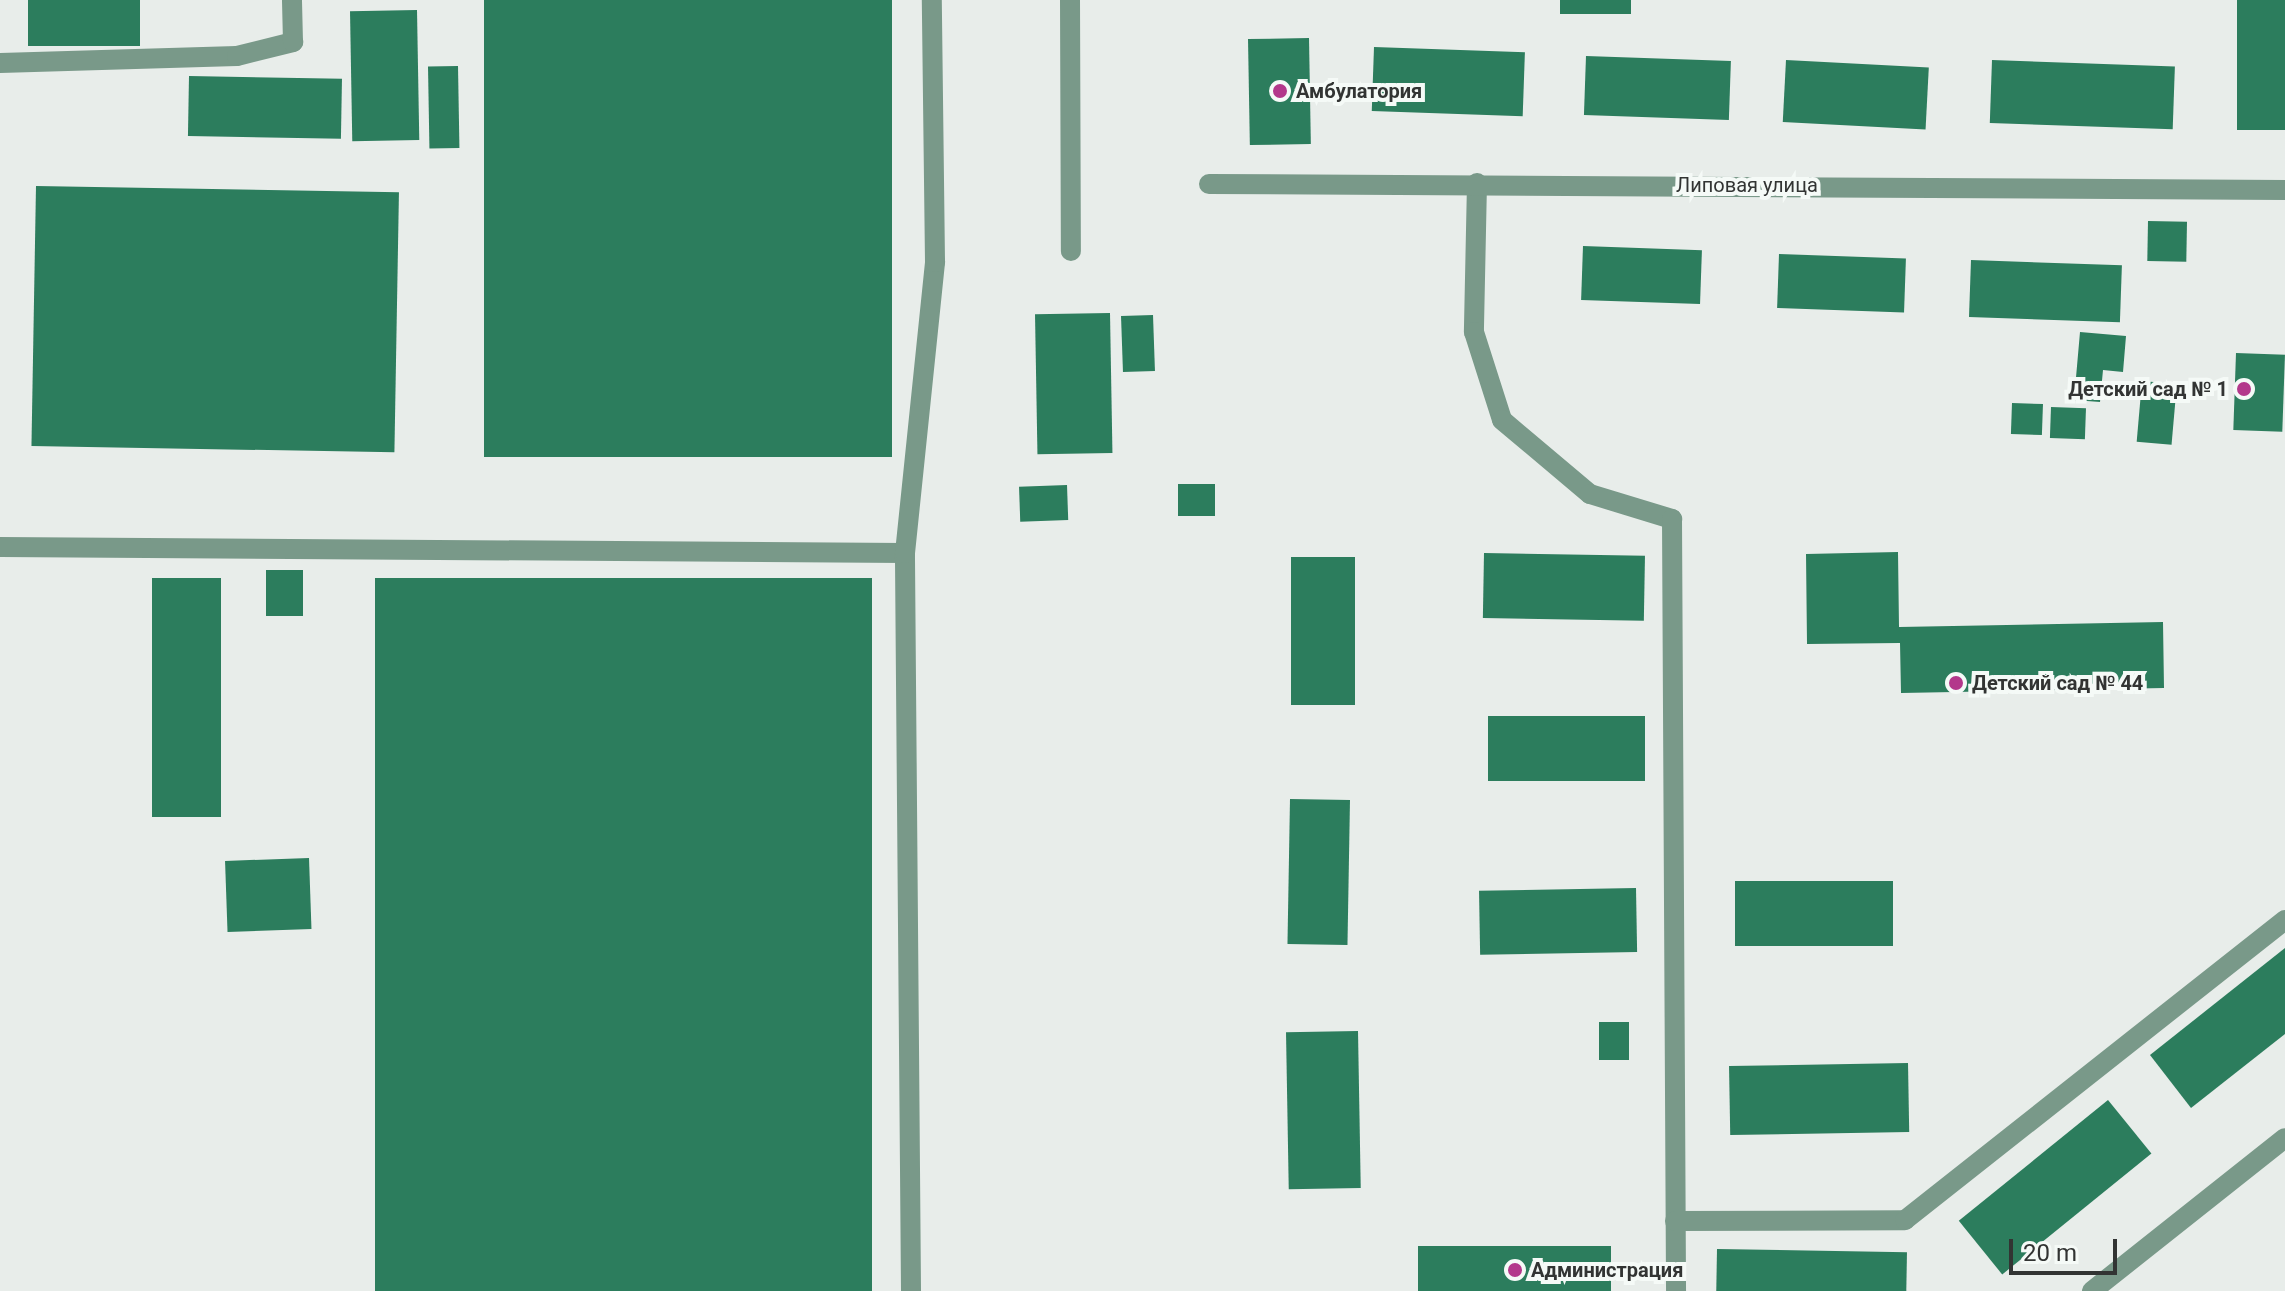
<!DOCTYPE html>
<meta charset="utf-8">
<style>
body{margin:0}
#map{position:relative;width:2285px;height:1291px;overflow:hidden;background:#e8edea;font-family:Roboto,sans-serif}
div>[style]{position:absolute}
.building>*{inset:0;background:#2c7d5d;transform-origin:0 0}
.minor>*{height:20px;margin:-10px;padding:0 10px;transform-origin:10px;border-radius:10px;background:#799989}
.dots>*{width:22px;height:22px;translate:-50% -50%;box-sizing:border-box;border:4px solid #f5faf7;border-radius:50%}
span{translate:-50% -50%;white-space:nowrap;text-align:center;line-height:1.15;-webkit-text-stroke:8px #f5faf7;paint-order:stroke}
.poi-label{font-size:20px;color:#323433;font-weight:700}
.left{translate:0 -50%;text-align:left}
.right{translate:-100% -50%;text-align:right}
.street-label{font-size:20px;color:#323433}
.scale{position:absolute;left:2009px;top:1239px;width:108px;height:36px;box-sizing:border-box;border:4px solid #323433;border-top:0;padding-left:10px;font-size:24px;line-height:28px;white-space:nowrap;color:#323433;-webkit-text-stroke:6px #f5faf7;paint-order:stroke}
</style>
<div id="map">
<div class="building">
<div style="left:28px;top:0;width:112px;height:46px"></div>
<div style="left:484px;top:0;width:408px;height:457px"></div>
<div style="left:1560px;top:0;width:71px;height:14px"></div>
<div style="left:2237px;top:0;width:48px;height:130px"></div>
<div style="left:417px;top:10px;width:130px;height:67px;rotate:89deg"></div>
<div style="left:1309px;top:38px;width:106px;height:61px;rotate:89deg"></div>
<div style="left:1374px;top:47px;width:151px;height:64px;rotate:2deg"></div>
<div style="left:1586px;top:56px;width:145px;height:59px;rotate:2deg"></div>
<div style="left:1786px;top:60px;width:143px;height:62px;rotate:3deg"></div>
<div style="left:1992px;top:60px;width:183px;height:63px;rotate:2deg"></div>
<div style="left:458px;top:66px;width:82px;height:30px;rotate:89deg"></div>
<div style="left:189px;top:76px;width:153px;height:60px;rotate:1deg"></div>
<div style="left:36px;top:186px;width:363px;height:260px;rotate:1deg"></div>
<div style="left:2148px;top:221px;width:39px;height:40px;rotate:1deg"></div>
<div style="left:1583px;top:246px;width:119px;height:54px;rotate:2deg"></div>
<div style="left:1779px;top:254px;width:127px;height:54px;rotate:2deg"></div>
<div style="left:1971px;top:260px;width:151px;height:57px;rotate:2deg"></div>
<div style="left:1110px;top:313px;width:140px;height:75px;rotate:89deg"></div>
<div style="left:1153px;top:315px;width:56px;height:32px;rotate:88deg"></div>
<div style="clip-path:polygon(2080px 332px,2126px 336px,2123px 372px,2103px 370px,2100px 402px,2074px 400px)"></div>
<div style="left:2236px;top:353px;width:49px;height:77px;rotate:2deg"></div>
<div style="left:2142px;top:381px;width:35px;height:61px;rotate:5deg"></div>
<div style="left:2012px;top:403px;width:31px;height:31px;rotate:2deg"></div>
<div style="left:2051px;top:407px;width:35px;height:31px;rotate:2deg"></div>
<div style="left:1215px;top:484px;width:32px;height:37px;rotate:90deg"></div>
<div style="left:1067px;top:485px;width:35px;height:48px;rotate:88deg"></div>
<div style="clip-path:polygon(1898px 552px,1899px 627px,2163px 622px,2164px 688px,1901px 693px,1900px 643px,1807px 644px,1806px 554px)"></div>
<div style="left:1484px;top:553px;width:161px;height:65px;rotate:1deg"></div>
<div style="left:1355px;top:557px;width:148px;height:64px;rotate:90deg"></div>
<div style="left:266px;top:570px;width:37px;height:46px"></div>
<div style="left:152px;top:578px;width:69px;height:239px"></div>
<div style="left:872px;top:578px;width:713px;height:497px;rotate:90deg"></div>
<div style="left:1645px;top:716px;width:65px;height:157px;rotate:90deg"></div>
<div style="left:1290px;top:799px;width:60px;height:145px;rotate:1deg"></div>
<div style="left:309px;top:858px;width:71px;height:84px;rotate:88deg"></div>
<div style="left:1893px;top:881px;width:65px;height:158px;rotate:90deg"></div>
<div style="left:1636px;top:888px;width:64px;height:157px;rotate:89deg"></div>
<div style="clip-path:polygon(2285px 948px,2285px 1034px,2191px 1108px,2150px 1055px)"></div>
<div style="left:1599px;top:1022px;width:30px;height:38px"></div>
<div style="left:1358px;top:1031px;width:157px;height:72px;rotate:89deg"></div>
<div style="left:1908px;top:1063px;width:69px;height:179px;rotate:89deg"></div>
<div style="left:2108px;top:1100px;width:69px;height:192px;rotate:51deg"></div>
<div style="left:1611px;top:1246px;width:45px;height:193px;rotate:90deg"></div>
<div style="left:1717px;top:1249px;width:190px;height:42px;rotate:1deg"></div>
</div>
<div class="minor">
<div style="left:1070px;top:0;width:251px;rotate:89.8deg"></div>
<div style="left:0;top:63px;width:237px;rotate:-1.7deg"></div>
<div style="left:237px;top:56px;width:58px;rotate:-14deg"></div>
<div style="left:293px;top:42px;width:42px;rotate:-91.4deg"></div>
<div style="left:1477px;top:183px;width:149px;rotate:91.2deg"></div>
<div style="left:1474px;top:332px;width:92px;rotate:72.3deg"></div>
<div style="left:1502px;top:420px;width:115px;rotate:40.1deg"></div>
<div style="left:1590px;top:494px;width:86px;rotate:17deg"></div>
<div style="left:1672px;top:519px;width:772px;rotate:89.7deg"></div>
<div style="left:1209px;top:184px;width:1076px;rotate:0.32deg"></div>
<div style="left:0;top:547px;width:905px;rotate:0.38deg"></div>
<div style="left:1675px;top:1221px;width:230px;rotate:-0.2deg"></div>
<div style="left:1905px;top:1220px;width:484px;rotate:-38.3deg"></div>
<div style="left:911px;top:1291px;width:738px;rotate:-90.47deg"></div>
<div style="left:905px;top:553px;width:293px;rotate:-84.1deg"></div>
<div style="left:935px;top:262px;width:262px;rotate:-90.7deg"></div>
<div style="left:2092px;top:1291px;width:246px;rotate:-38.4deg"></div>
</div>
<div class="dots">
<div style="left:1280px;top:91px;background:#b3388b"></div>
<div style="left:2244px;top:389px;background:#b3388b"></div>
<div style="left:1956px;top:683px;background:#b3388b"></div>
<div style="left:1515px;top:1270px;background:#b3388b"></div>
</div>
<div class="poi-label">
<span class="left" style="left:1296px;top:91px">Амбулатория</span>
<span class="right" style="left:2228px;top:389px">Детский сад № 1</span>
<span class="left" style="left:1972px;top:683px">Детский сад № 44</span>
<span class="left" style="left:1531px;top:1270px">Администрация</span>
</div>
<div class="street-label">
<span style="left:1747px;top:185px">Липовая улица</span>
</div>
<div class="scale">20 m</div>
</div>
